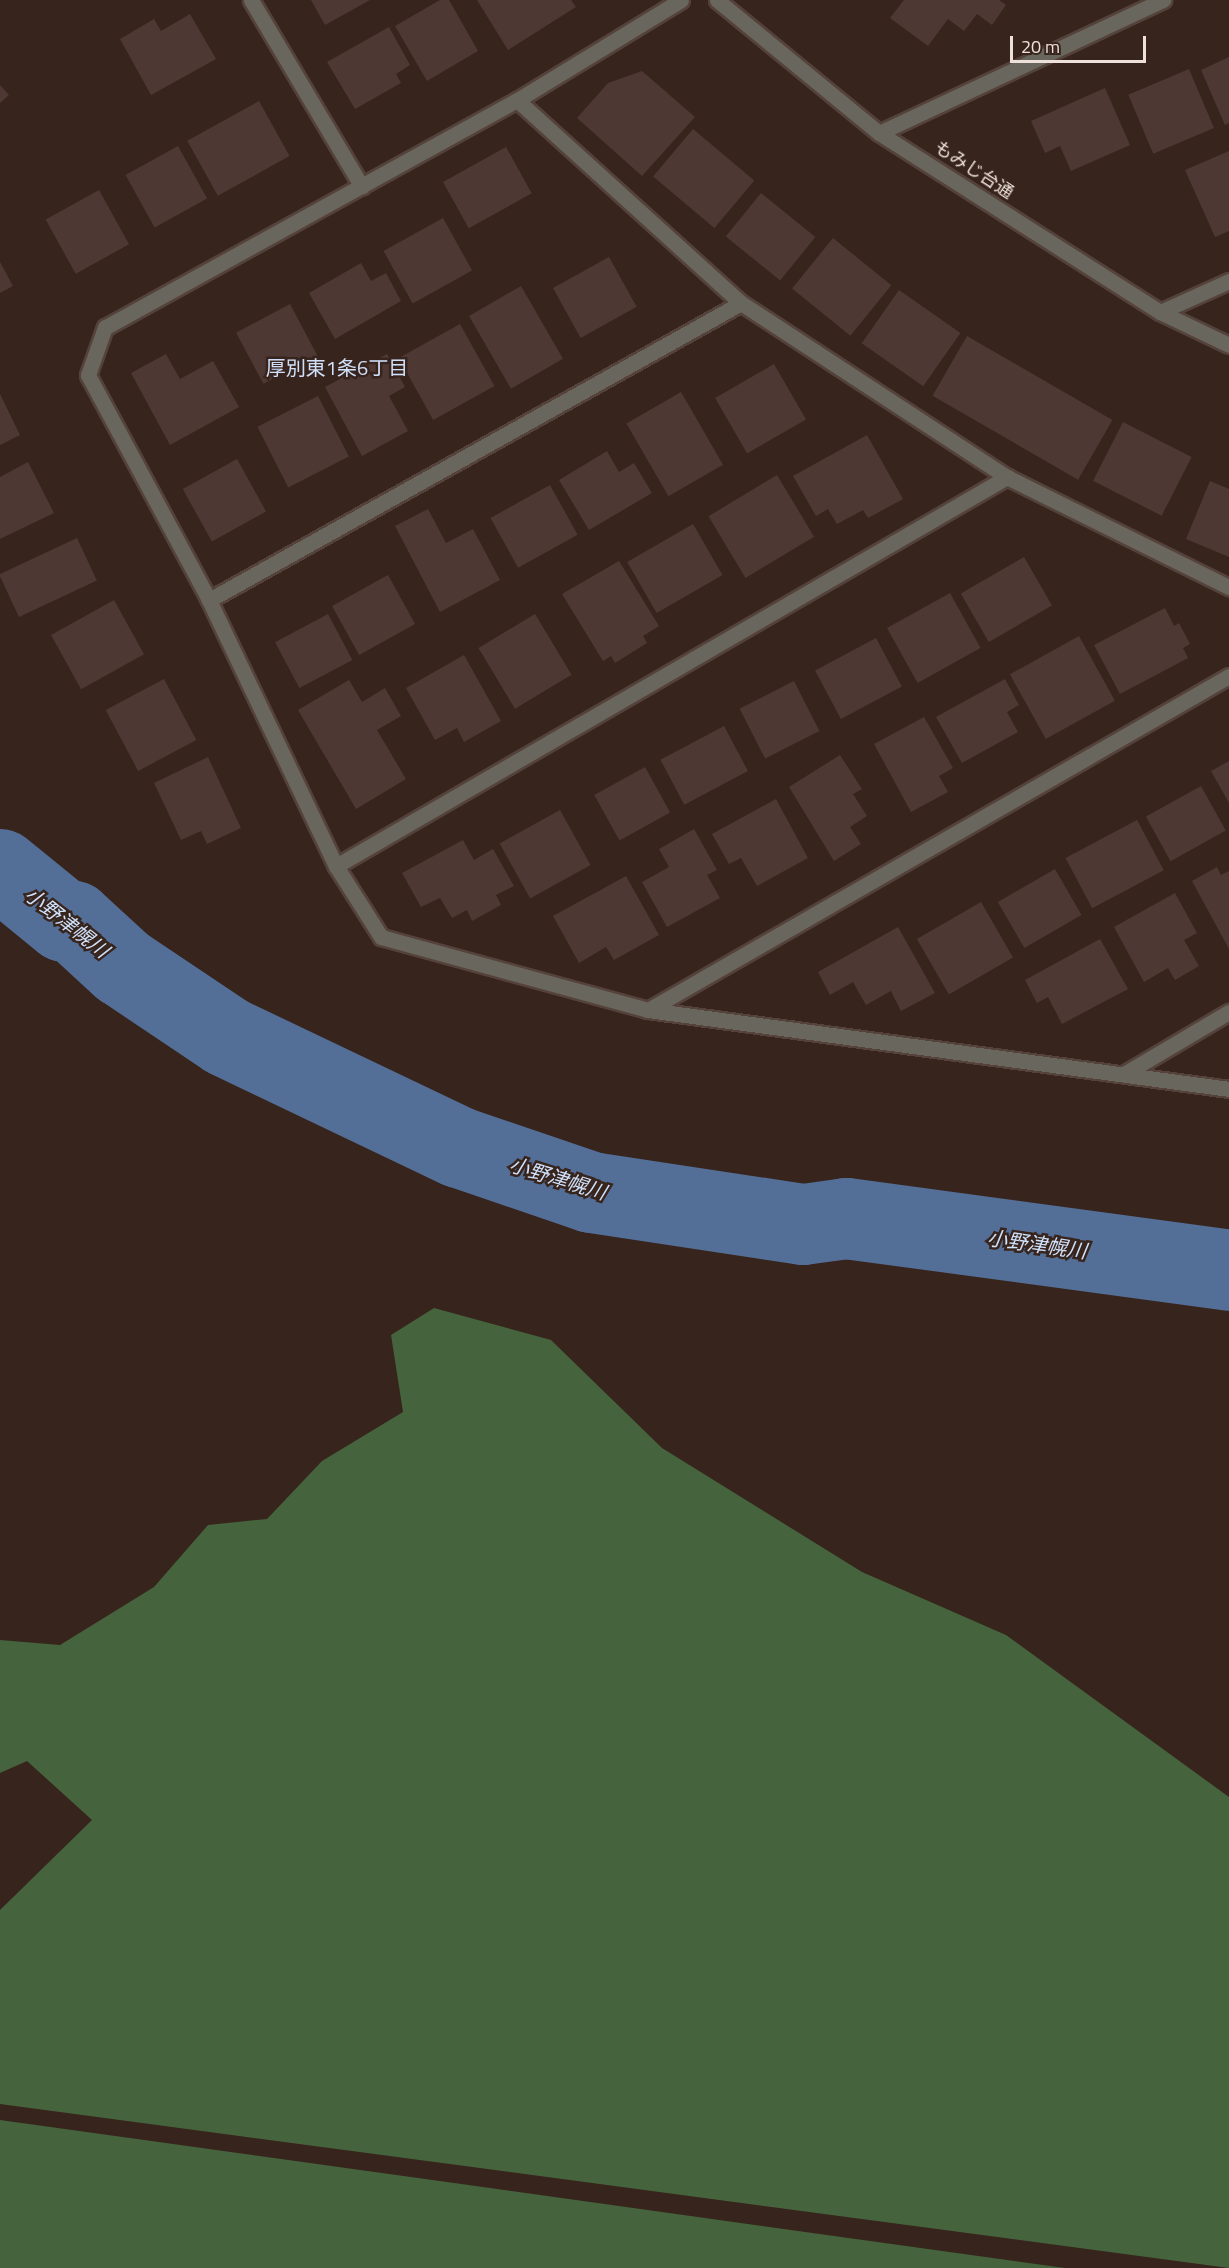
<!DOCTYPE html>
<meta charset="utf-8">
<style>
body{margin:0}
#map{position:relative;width:1229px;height:2268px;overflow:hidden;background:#37241c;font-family:"Titillium Web","Noto Sans JP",sans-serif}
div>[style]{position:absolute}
.forest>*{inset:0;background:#45633c}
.river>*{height:81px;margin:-40.5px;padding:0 40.5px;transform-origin:40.5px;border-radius:40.5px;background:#546f97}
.building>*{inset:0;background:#4e3834;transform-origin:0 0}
.roads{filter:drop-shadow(2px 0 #54423b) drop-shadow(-2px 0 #54423b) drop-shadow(0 2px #54423b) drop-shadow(0 -2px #54423b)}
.minor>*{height:15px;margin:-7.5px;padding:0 7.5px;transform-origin:7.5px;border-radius:7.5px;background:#69665d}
span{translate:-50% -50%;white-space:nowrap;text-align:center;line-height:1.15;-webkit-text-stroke:5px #37241c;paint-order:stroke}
.street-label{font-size:18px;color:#eee1db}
.neighbourhood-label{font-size:20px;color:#d0e0fa}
.water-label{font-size:20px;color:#cfe1fb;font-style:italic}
.scale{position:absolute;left:1010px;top:36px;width:136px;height:27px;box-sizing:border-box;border:3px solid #eee1db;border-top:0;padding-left:8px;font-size:18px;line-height:21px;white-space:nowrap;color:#eee1db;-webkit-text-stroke:4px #37241c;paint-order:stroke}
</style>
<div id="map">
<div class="forest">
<div style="clip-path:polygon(434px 1308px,551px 1340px,662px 1448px,862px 1572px,1006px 1635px,1229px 1797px,1229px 2268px,0 2104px,0 1910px,92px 1820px,27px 1761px,0 1773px,0 1640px,60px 1645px,154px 1587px,208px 1525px,267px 1519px,322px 1461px,403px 1412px,391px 1335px)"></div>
<div style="clip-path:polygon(0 2120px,1065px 2268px,0 2268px)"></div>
</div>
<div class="river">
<div style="left:0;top:869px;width:82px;rotate:39.1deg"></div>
<div style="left:64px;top:921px;width:9px"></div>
<div style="left:73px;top:921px;width:67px;rotate:42.6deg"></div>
<div style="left:122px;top:966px;width:125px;rotate:33.9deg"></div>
<div style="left:226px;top:1036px;width:258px;rotate:25.5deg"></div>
<div style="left:459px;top:1147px;width:139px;rotate:18.8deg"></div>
<div style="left:591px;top:1192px;width:214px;rotate:8.6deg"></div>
<div style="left:803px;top:1224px;width:43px;rotate:-7.9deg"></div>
<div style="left:846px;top:1218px;width:387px;rotate:7.7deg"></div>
</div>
<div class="building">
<div style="clip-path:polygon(311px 0,370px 0,325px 25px)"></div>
<div style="clip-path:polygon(440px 0,449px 0,478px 51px,427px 81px,395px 26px)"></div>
<div style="clip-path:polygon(477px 0,571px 0,576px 7px,508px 50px)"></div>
<div style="clip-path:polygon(904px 0,999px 0,1006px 5px,992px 25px,977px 14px,964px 31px,948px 19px,928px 46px,890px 18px)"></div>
<div style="clip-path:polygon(190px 14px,216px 59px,151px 95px,120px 39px,154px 19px,161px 31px)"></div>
<div style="clip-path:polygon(389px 27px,410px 65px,396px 74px,401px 83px,355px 109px,327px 62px)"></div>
<div style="clip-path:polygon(1229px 57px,1229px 123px,1225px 125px,1201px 70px)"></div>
<div style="left:1189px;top:69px;width:64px;height:66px;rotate:67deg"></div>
<div style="clip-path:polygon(642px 71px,695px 117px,642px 176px,577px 118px,608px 83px)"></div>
<div style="clip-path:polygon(0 85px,9px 95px,0 103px)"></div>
<div style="clip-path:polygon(1105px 88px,1130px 145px,1071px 171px,1060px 146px,1045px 153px,1031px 121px)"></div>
<div style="left:259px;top:101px;width:63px;height:82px;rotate:61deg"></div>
<div style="left:693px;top:129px;width:80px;height:62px;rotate:40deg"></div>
<div style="left:178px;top:146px;width:60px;height:60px;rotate:61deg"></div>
<div style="left:506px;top:147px;width:53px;height:72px;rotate:61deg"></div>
<div style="clip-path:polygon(1229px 151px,1229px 231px,1215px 237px,1185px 170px)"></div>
<div style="left:99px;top:190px;width:62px;height:61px;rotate:61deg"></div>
<div style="left:761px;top:193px;width:70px;height:56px;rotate:39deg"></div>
<div style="left:443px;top:218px;width:60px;height:68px;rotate:61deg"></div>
<div style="left:833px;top:238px;width:75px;height:65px;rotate:39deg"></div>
<div style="left:609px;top:257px;width:57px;height:64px;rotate:61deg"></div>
<div style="clip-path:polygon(0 262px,13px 286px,0 293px)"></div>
<div style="clip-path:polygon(361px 263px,371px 281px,386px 273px,401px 301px,335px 339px,309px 293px)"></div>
<div style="left:521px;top:286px;width:84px;height:60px;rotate:60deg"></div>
<div style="left:899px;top:290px;width:75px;height:65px;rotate:35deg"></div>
<div style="left:290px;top:304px;width:58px;height:61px;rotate:62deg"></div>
<div style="left:460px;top:324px;width:71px;height:70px;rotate:61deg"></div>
<div style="left:967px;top:336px;width:168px;height:69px;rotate:30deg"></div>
<div style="clip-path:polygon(166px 354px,180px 379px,213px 361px,239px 407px,170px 445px,131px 373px)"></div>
<div style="clip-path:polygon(387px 354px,405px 387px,389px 396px,408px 431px,362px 456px,325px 387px)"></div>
<div style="left:774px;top:364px;width:64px;height:68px;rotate:60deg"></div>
<div style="left:681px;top:392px;width:84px;height:63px;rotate:60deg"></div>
<div style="clip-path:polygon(0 394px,20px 435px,0 445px)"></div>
<div style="left:318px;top:396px;width:68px;height:68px;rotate:63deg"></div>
<div style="left:1123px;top:422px;width:77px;height:66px;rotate:27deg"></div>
<div style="clip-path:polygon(867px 435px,903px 499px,868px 518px,863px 510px,837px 524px,828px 509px,816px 516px,793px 476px)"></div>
<div style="clip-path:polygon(607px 451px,619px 472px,634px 463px,652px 493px,589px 530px,559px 480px)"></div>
<div style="left:237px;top:459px;width:60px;height:62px;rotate:61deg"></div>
<div style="clip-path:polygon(28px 462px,54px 513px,0 539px,0 477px)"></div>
<div style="left:777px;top:475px;width:72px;height:80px;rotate:59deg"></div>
<div style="clip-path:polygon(1210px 481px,1229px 489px,1229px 557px,1186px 539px)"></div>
<div style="left:550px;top:485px;width:57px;height:68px;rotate:61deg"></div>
<div style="clip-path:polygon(428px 509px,446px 543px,473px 529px,500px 580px,440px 612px,395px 526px)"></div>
<div style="left:693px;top:524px;width:59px;height:76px;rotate:60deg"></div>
<div style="left:77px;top:538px;width:47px;height:86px;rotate:65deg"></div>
<div style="left:1024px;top:557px;width:56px;height:73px;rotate:60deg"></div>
<div style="clip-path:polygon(619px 561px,659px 626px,643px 636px,647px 643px,615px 663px,611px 656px,603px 661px,562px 594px)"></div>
<div style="left:388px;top:575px;width:56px;height:64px;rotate:61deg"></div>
<div style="left:950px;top:593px;width:63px;height:72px;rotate:61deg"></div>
<div style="left:114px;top:600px;width:62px;height:72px;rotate:61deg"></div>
<div style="clip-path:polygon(1165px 608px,1174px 626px,1179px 623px,1190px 644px,1183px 648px,1188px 658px,1120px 694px,1094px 645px)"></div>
<div style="left:328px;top:614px;width:52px;height:60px;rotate:62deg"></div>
<div style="left:535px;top:614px;width:71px;height:66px;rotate:59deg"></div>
<div style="left:1079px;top:636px;width:74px;height:79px;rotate:61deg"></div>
<div style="left:876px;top:638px;width:55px;height:69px;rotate:62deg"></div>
<div style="clip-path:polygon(464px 655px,501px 721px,464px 742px,457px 728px,435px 740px,406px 688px)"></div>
<div style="left:164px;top:679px;width:69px;height:66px;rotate:62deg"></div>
<div style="clip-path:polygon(1005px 679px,1019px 705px,1007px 712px,1018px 732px,962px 763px,936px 717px)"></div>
<div style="clip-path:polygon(349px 680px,362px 702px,385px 688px,401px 716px,377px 730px,406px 779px,356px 809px,298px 710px)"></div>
<div style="left:794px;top:681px;width:56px;height:61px;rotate:63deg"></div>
<div style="clip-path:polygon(924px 717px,953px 768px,939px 776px,948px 792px,911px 812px,874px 744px)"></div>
<div style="left:724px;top:726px;width:51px;height:72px;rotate:62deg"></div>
<div style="clip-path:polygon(840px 755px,862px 789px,853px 794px,867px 816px,850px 827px,861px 844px,834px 861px,789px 787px)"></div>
<div style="clip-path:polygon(208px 757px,241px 828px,207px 844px,201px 831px,181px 840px,154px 783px)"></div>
<div style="clip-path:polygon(1229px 761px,1229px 803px,1211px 771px)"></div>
<div style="left:645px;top:767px;width:52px;height:58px;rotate:61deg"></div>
<div style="left:1201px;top:786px;width:51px;height:63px;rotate:61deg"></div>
<div style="clip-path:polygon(776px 799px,808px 858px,757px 886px,741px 858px,729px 864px,712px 834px)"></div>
<div style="left:560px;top:810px;width:63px;height:69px;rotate:61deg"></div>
<div style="left:1137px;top:820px;width:57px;height:81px;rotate:62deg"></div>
<div style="clip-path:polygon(694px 829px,717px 870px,707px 875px,720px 898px,667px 927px,642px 882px,669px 867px,659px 849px)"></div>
<div style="clip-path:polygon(463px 840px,474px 860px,493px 849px,514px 886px,496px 895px,501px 905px,472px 921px,467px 910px,452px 918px,440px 898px,421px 907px,402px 873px)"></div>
<div style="clip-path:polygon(1217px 867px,1221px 875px,1229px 871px,1229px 949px,1192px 881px)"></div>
<div style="left:1055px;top:869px;width:53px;height:66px;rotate:60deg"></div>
<div style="clip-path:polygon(626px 876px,659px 935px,614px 960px,606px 947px,579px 963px,553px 916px)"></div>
<div style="clip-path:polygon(1175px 893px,1197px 933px,1184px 940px,1199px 966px,1175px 980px,1168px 968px,1144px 982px,1114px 927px)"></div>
<div style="left:981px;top:902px;width:64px;height:74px;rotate:60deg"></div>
<div style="clip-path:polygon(898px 927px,935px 993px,901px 1011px,891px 991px,866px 1005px,853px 982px,830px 995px,818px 972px)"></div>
<div style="clip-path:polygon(1100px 939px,1128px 989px,1062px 1024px,1048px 997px,1037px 1003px,1025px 980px)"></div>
</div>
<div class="roads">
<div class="minor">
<div style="left:251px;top:0;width:217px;rotate:59.3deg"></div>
<div style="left:681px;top:0;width:192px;rotate:148.6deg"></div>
<div style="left:517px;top:100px;width:470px;rotate:151.1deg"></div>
<div style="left:105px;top:327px;width:51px;rotate:109.5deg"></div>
<div style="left:88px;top:375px;width:255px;rotate:61.7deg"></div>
<div style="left:209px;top:600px;width:295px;rotate:64.5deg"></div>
<div style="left:336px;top:866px;width:84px;rotate:57.6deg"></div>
<div style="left:381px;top:937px;width:277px;rotate:15.3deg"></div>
<div style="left:648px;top:1010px;width:586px;rotate:7.74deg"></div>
<div style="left:717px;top:0;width:210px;rotate:39.4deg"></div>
<div style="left:879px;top:133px;width:333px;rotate:32.5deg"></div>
<div style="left:1160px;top:312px;width:76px;rotate:25.6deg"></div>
<div style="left:517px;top:100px;width:302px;rotate:42.2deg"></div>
<div style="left:741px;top:303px;width:318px;rotate:33.2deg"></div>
<div style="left:1007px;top:477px;width:248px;rotate:26.4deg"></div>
<div style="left:879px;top:133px;width:314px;rotate:-25.1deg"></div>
<div style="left:1160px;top:312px;width:76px;rotate:-24.2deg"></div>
<div style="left:209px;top:600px;width:609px;rotate:-29.17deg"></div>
<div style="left:336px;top:866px;width:776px;rotate:-30.1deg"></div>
<div style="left:648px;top:1010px;width:670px;rotate:-29.89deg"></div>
<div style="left:1124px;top:1074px;width:122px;rotate:-30.6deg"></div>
</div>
</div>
<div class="street-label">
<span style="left:974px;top:170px;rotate:33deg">もみじ台通</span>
</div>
<div class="neighbourhood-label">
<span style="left:337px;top:367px">厚別東1条6丁目</span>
</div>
<div class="water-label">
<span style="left:67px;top:922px;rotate:38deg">小野津幌川</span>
<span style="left:558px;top:1178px;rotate:17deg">小野津幌川</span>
<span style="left:1037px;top:1244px;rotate:8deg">小野津幌川</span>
</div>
<div class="scale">20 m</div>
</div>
